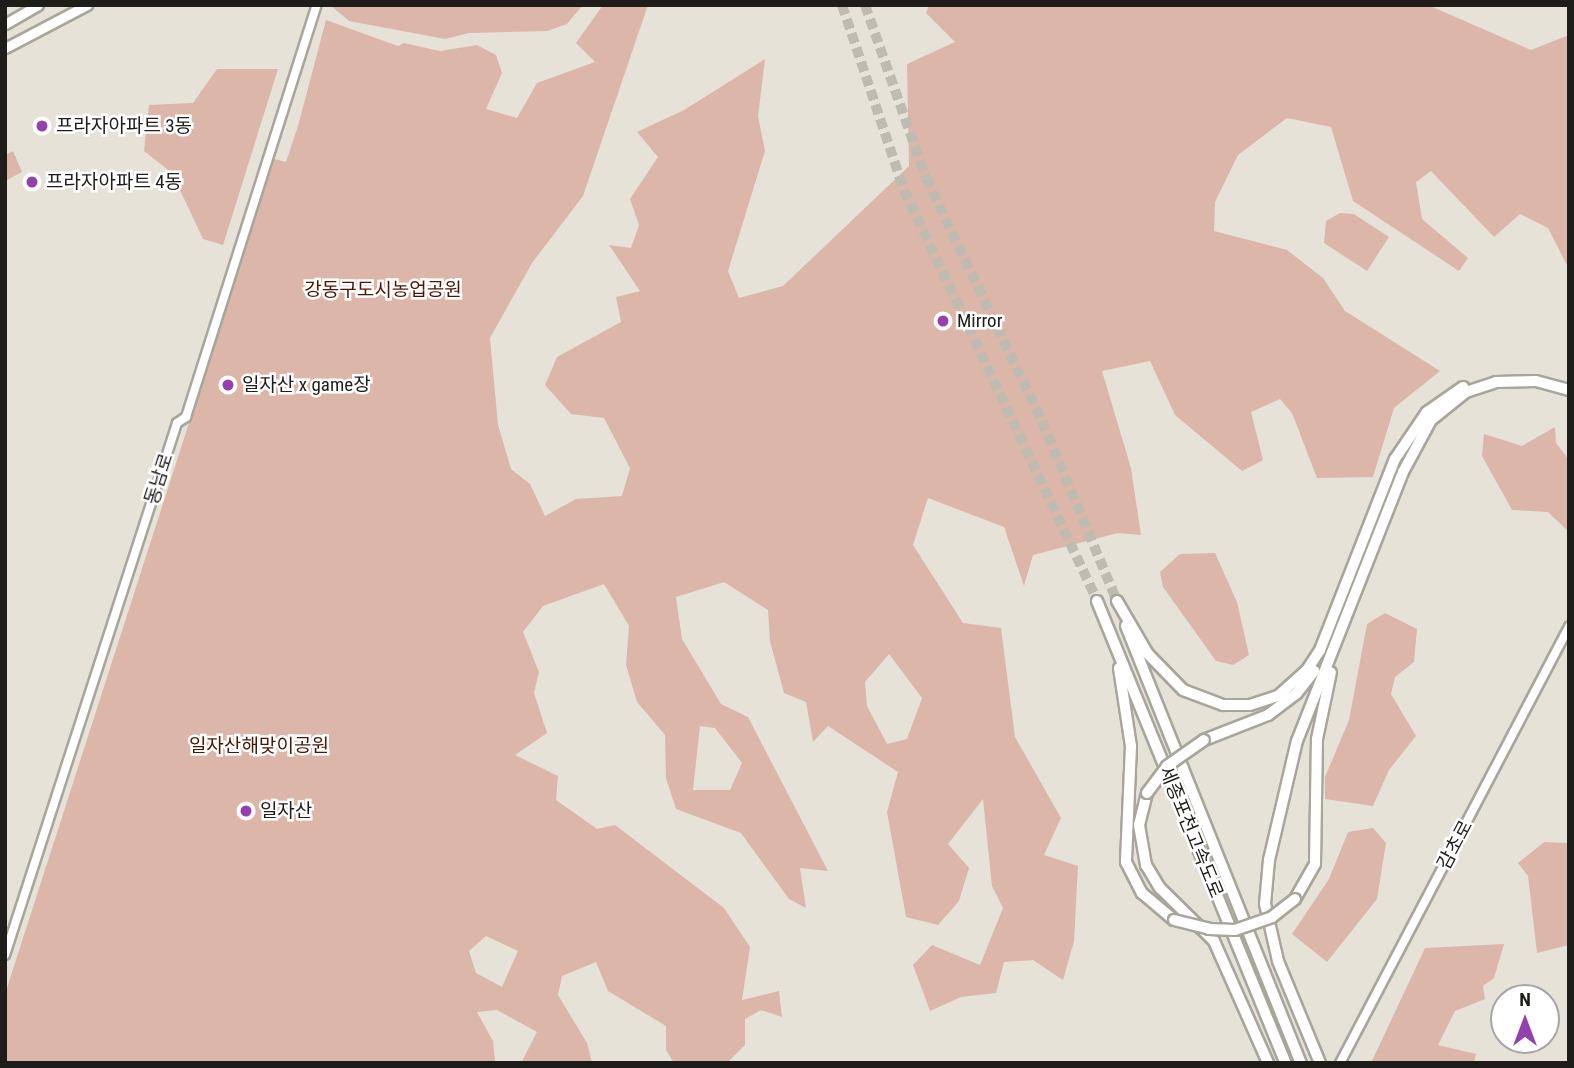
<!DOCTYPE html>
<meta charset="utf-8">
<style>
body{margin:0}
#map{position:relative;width:1574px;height:1068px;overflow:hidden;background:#e6e2d7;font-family:"Roboto Condensed","Noto Sans KR",sans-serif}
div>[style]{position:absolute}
.green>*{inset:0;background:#ddb6aa}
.highway-tunnel>*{height:10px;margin-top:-5px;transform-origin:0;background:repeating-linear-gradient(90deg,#bebbb1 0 10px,transparent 0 15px)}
.roads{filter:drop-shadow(2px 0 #a8a59a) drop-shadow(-2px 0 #a8a59a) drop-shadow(0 2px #a8a59a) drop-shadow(0 -2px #a8a59a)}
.secondary>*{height:8px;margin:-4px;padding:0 4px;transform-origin:4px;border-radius:4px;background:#fff}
.primary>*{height:9px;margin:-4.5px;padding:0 4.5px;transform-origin:4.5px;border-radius:4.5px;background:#fff}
.highway>*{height:10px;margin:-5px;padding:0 5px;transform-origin:5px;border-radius:5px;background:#fff}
.bridges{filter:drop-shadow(2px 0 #a8a59a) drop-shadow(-2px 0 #a8a59a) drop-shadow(0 2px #a8a59a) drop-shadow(0 -2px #a8a59a)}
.highway-bridge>*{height:10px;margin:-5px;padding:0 5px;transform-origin:5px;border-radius:5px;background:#fff}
.dots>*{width:19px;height:19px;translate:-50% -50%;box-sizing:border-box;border:4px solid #fff;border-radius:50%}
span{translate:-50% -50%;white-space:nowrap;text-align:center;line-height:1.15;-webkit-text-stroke:5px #fff;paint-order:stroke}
.poi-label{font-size:19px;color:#1e1d19}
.left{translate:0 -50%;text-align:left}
.park-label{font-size:19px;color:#4a1706}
.street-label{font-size:19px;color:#1e1d19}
.frame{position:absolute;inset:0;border:7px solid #1e1d19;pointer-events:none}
.north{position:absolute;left:1490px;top:984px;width:70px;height:70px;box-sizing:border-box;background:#fff;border:2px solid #a5a5a3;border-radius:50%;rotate:0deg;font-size:19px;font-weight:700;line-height:28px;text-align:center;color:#1e1d19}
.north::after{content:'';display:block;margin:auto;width:24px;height:32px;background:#9440ae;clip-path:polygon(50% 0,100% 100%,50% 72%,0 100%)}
</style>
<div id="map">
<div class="green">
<div style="clip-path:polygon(330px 5px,583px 5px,567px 24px,547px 31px,469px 33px,445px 39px,349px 21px)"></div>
<div style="clip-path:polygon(evenodd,603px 5px,648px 5px,583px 196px,532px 263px,490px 338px,498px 425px,511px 469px,530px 484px,545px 516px,576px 499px,622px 496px,630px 468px,604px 418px,571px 414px,545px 385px,557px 357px,621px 322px,616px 297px,640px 291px,609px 245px,631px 248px,639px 225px,630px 199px,658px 157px,637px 132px,684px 110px,765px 59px,758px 116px,765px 151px,728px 271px,739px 298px,783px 286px,909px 166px,907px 64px,955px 42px,926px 13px,929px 5px,1428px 5px,1531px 50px,1569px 35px,1569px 269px,1548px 228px,1520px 214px,1494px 237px,1431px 171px,1416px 182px,1422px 219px,1468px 258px,1459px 271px,1353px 201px,1331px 127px,1287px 118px,1238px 155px,1215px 202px,1214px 231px,1287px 250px,1323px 278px,1345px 311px,1440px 371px,1394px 408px,1373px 477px,1317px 478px,1292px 413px,1280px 399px,1251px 412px,1263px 460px,1242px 471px,1175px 415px,1150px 361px,1102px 371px,1131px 468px,1141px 535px,1118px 533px,1033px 555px,1024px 586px,1004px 527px,928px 498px,913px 545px,963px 623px,1001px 628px,1015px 737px,1061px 818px,1044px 855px,1078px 866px,1074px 941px,1063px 980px,1033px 960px,1004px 962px,996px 993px,961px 997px,930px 1011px,913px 965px,932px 945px,980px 965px,1003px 908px,992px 886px,983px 799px,948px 844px,969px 868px,959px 901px,938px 925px,906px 917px,887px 812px,898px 772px,828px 726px,813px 742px,806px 702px,784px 693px,770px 641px,768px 610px,724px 582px,676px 597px,682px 639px,721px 704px,748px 717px,828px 871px,800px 868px,806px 908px,789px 899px,741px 833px,676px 809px,666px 778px,665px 735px,637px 702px,626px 665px,629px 626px,604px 584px,543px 606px,523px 632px,539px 672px,534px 693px,547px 733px,515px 755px,558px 776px,556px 800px,597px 829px,615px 825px,724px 908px,750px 947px,742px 1000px,779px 991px,782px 1017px,761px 1010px,745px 1019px,745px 1045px,727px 1063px,674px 1063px,666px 1050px,666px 1026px,608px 991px,596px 962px,562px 976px,558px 995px,587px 1043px,592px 1063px,521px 1063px,537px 1032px,497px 1010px,477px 1012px,493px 1041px,495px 1061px,505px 1063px,5px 1063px,5px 994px,274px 159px,286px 162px,298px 126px,326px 20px,398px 46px,404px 43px,440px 51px,477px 45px,496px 55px,502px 73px,486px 109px,517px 118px,537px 83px,595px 62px,576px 43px,603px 5px,889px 654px,922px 698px,907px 739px,887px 744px,867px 706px,865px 682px,889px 654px,603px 5px,700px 726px,715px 728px,742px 763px,730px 790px,693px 790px,700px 726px,603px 5px,486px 936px,518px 951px,502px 987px,476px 973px,469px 951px,486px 936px)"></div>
<div style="clip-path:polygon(217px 69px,278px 69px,223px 245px,203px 239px,172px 173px,144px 151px,149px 105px,193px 103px)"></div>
<div style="clip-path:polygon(13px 151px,22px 172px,5px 181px,5px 155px)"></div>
<div style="clip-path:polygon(1340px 213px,1354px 214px,1389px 237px,1367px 271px,1324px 243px,1326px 221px)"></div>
<div style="clip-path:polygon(1555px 427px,1556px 443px,1569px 460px,1569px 532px,1548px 512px,1512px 510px,1482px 456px,1484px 434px,1522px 446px)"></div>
<div style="clip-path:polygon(1215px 553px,1237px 602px,1249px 655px,1233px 665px,1216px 661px,1163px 587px,1160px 572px,1180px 554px)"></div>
<div style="clip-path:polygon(1385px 613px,1417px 629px,1414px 662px,1395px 677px,1391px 694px,1416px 736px,1389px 770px,1373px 806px,1325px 799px,1325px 777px,1349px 720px,1367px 624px)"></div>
<div style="clip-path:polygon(1373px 828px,1386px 843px,1377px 899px,1327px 962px,1292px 934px,1329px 879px,1348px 832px)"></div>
<div style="clip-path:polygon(1544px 842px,1569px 843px,1569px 945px,1537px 953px,1528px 876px,1518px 863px)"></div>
<div style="clip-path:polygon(1504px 944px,1494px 978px,1483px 986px,1485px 999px,1455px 1011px,1438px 1045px,1476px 1054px,1474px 1063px,1371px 1063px,1425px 948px)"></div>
</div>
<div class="highway-tunnel">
<div style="left:842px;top:5px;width:195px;rotate:71.5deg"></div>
<div style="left:904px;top:190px;width:454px;rotate:64.8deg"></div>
<div style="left:865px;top:5px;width:183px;rotate:70.6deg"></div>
<div style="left:926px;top:178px;width:269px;rotate:64.5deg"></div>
<div style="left:1042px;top:421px;width:195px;rotate:67.4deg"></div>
</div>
<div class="roads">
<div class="secondary">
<div style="left:5px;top:955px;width:559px;rotate:-72.08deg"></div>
<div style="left:177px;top:423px;width:11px;rotate:-34deg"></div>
<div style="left:186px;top:417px;width:432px;rotate:-72.4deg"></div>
<div style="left:1340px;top:1063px;width:493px;rotate:-62.3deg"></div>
</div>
<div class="primary">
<div style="left:5px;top:24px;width:38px;rotate:-30deg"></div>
<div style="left:5px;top:48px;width:93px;rotate:-27.7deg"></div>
</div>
<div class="highway">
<div style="left:1097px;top:601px;width:499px;rotate:67.8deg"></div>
<div style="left:1117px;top:601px;width:61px;rotate:59.7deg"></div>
<div style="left:1148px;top:654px;width:50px;rotate:45.8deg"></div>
<div style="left:1183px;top:690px;width:43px;rotate:20.6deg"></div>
<div style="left:1223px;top:705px;width:27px"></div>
<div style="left:1250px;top:705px;width:29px;rotate:-18deg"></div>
<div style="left:1278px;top:696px;width:39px;rotate:-42deg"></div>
<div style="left:1307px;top:670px;width:24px;rotate:-57deg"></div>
<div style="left:1320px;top:650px;width:205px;rotate:-68.6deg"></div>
<div style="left:1395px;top:459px;width:57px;rotate:-55.8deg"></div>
<div style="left:1427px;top:412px;width:44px;rotate:-34.8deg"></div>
<div style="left:1126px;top:626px;width:471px;rotate:68.2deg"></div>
<div style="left:1119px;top:668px;width:79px;rotate:81.3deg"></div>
<div style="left:1131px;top:746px;width:116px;rotate:92.5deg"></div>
<div style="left:1126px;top:862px;width:35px;rotate:63deg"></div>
<div style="left:1142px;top:893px;width:42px;rotate:40.2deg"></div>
<div style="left:1204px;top:740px;width:69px;rotate:-21.3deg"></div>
<div style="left:1268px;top:715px;width:36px;rotate:-37deg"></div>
<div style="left:1297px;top:693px;width:28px;rotate:-52deg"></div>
<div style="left:1147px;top:793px;width:33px;rotate:104deg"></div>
<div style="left:1139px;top:825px;width:41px;rotate:80.1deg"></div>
<div style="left:1146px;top:865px;width:27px;rotate:59deg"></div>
<div style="left:1160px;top:888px;width:76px;rotate:44.5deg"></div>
<div style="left:1214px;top:941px;width:133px;rotate:66.1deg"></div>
<div style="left:1295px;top:899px;width:40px;rotate:-60.3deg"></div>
<div style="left:1315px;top:864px;width:125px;rotate:-89.1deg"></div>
<div style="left:1317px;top:739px;width:68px;rotate:-78.2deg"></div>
<div style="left:1320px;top:1063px;width:110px;rotate:-112.4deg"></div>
<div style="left:1278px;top:961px;width:58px;rotate:-102.8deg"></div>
<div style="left:1265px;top:904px;width:44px;rotate:-84.8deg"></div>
<div style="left:1269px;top:860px;width:122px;rotate:-76.8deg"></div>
<div style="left:1297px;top:741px;width:289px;rotate:-68.5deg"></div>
<div style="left:1403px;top:472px;width:59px;rotate:-61.7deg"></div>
<div style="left:1431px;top:420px;width:45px;rotate:-38.7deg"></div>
<div style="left:1466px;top:392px;width:32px;rotate:-18deg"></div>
<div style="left:1496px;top:382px;width:40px;rotate:-1.4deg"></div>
<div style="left:1536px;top:381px;width:34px;rotate:15deg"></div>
</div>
</div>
<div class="bridges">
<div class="highway-bridge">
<div style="left:1147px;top:793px;width:34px;rotate:-53deg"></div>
<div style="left:1167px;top:766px;width:45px;rotate:-35.1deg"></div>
<div style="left:1174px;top:920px;width:36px;rotate:14deg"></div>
<div style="left:1209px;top:929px;width:26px;rotate:2deg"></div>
<div style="left:1235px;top:930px;width:39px;rotate:-19deg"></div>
<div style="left:1272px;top:917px;width:29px;rotate:-38deg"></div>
</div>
</div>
<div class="dots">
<div style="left:42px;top:126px;background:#9440ae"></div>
<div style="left:32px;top:182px;background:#9440ae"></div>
<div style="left:943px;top:321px;background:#9440ae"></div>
<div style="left:228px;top:385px;background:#9440ae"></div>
<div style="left:246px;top:811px;background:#9440ae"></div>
</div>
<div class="poi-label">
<span class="left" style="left:56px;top:126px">프라자아파트 3동</span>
<span class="left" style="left:46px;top:182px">프라자아파트 4동</span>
<span class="left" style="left:957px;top:321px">Mirror</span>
<span class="left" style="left:242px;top:385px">일자산 x game장</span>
<span class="left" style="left:260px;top:811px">일자산</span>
</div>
<div class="park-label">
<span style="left:383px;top:290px">강동구도시농업공원</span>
<span style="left:259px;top:746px">일자산해맞이공원</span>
</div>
<div class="street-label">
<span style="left:159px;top:479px;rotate:-72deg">동남로</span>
<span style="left:1191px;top:832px;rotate:68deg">세종포천고속도로</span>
<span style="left:1455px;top:845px;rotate:-62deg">감초로</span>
</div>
<div class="frame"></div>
<div class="north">N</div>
</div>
